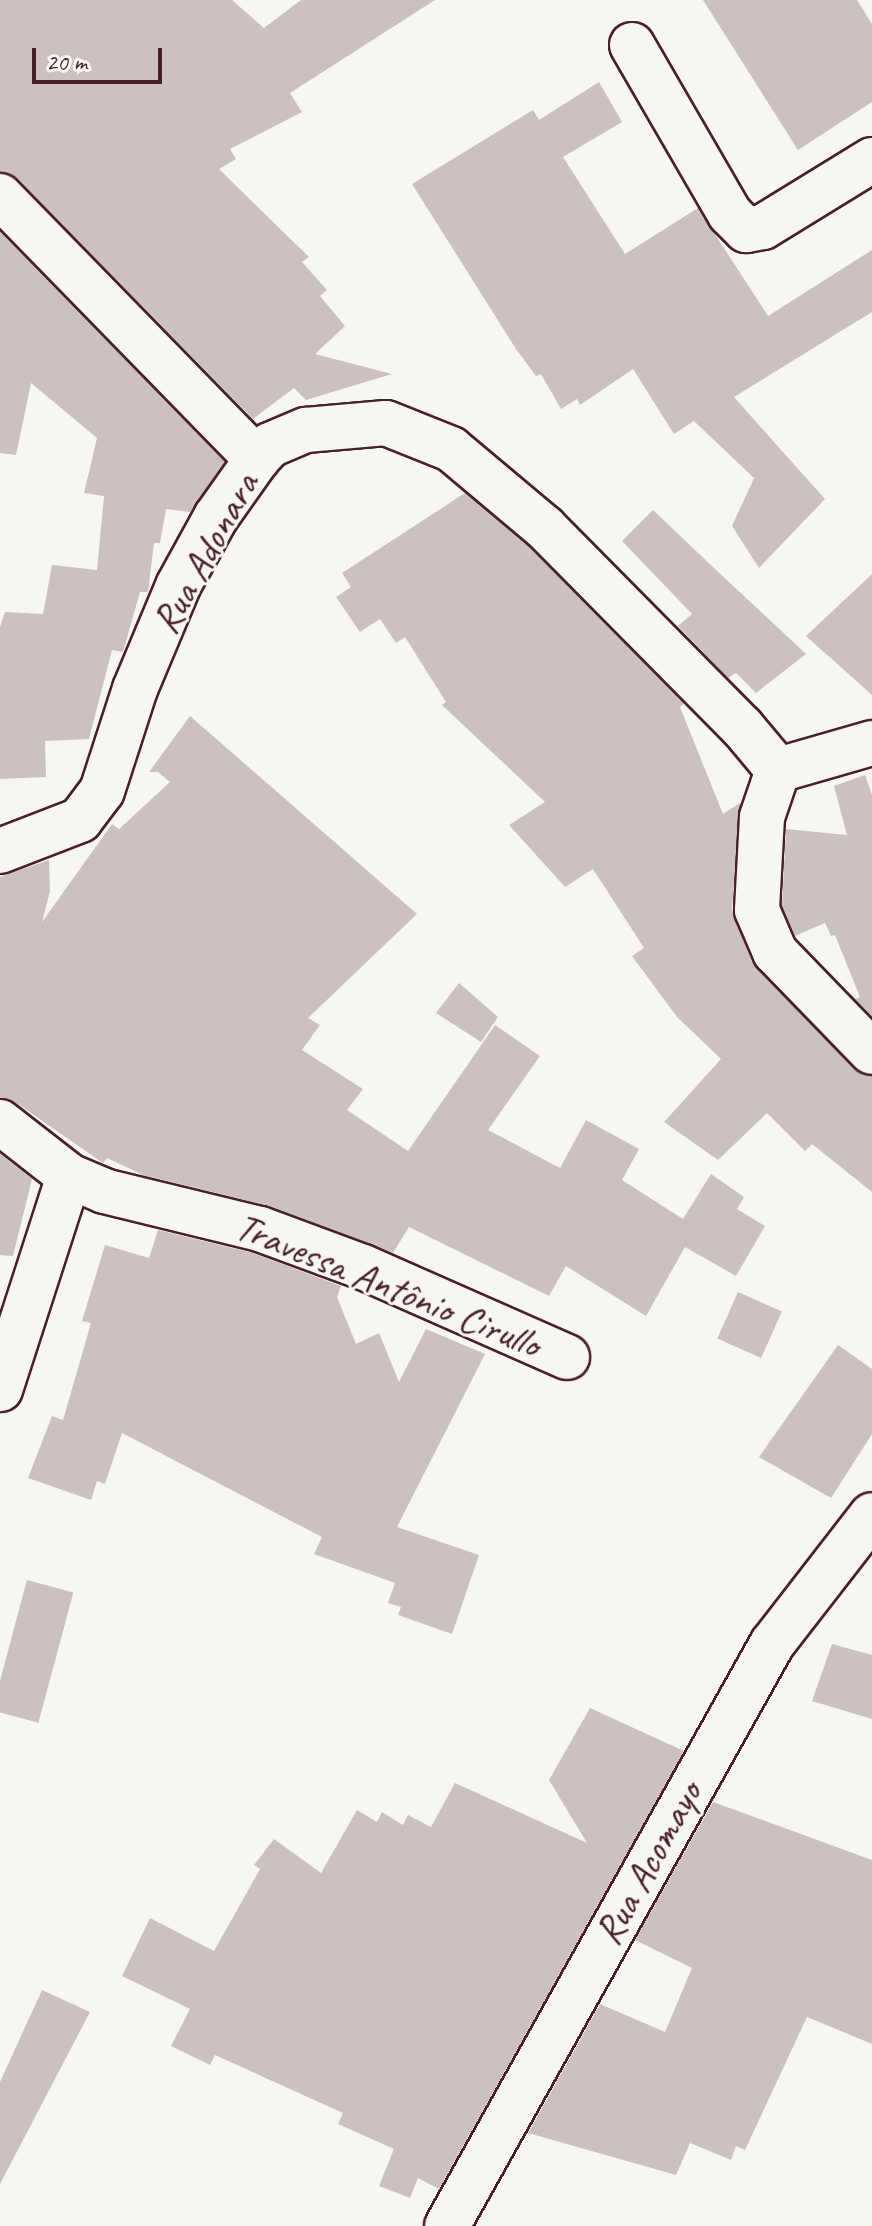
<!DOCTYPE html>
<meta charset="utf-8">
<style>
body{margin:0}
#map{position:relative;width:872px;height:2226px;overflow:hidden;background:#f6f6f2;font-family:Caveat,sans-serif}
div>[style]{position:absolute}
.building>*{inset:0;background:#ccc1c0;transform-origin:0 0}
.roads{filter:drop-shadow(2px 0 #4a1f2b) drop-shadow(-2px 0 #4a1f2b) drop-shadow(0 2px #4a1f2b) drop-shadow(0 -2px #4a1f2b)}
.street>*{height:44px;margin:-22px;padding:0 22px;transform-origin:22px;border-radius:22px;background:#f6f6f2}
span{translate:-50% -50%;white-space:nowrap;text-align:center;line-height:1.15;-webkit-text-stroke:6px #f6f6f2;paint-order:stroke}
.street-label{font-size:40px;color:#4a1f2b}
.scale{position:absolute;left:32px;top:48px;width:130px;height:36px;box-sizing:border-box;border:4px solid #4a1f2b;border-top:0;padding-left:10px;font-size:24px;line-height:28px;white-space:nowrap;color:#4a1f2b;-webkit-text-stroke:6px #f6f6f2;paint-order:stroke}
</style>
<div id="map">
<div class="building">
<div style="clip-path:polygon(0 0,232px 0,264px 28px,301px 0,435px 0,290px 93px,302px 112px,230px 149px,236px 159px,219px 169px,309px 257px,302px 262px,327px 290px,320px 296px,345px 326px,315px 354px,392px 374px,306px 400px,294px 388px,253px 419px,18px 179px,0 172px)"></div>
<div style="clip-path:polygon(703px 0,857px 0,872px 24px,872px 102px,798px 150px)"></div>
<div style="clip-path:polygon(599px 82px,622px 122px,563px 157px,625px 254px,698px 208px,768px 316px,872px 250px,872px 312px,734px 397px,825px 499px,759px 568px,732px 526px,754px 478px,694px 421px,674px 434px,633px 369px,580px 405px,577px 399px,561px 409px,541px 374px,536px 376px,516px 349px,412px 184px,533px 110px,539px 120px)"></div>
<div style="clip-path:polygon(0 232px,225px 462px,190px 512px,166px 509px,160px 543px,154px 543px,148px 592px,140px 592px,123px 652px,112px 650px,89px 739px,45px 741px,46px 777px,0 779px,0 627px,5px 612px,43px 614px,52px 565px,97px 570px,104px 496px,84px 493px,97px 438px,31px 383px,16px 455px,0 453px)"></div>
<div style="clip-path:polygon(465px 493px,528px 546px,684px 704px,680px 707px,723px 814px,740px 803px,732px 909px,752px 962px,854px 1069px,872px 1076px,872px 1192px,812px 1144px,805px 1151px,767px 1113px,718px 1160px,664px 1122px,721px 1059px,677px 1017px,632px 956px,644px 948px,593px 869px,565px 887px,509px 825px,545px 802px,442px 705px,446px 702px,405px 637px,396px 643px,380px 619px,360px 632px,336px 597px,351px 587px,342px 573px)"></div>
<div style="clip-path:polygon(653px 510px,714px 568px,806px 654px,756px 693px,736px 673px,728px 678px,678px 626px,692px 614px,622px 541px)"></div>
<div style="clip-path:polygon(872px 574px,872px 695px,806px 636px)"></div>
<div style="clip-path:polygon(190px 716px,417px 914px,308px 1018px,320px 1025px,302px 1050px,363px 1089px,347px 1110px,408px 1151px,495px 1025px,540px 1056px,488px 1130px,560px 1168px,586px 1120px,639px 1149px,622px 1180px,683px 1219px,711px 1174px,744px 1197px,737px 1209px,765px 1226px,736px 1276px,685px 1247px,646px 1316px,566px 1266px,549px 1296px,409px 1227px,393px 1253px,269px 1206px,143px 1175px,107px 1158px,103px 1163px,15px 1102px,0 1098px,0 877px,49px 860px,50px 891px,42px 922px,112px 824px,119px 829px,170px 782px,158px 772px,149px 772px)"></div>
<div style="clip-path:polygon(865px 775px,872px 795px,872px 1016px,855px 999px,860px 997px,835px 935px,831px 936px,825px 923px,795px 936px,782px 906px,786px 829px,847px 835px,834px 786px)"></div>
<div style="clip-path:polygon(459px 983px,498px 1017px,481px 1042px,436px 1013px)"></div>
<div style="clip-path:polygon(0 1154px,32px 1179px,13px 1256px,0 1255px)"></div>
<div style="clip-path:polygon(158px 1230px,253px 1253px,341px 1286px,337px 1297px,356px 1344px,379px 1333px,399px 1382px,426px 1329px,485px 1354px,397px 1527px,479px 1555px,452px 1634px,398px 1615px,401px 1607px,388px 1603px,395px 1583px,314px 1554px,322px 1537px,122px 1433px,105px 1484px,97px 1481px,91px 1500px,28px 1478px,52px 1416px,63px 1420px,91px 1323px,82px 1321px,105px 1245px,149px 1258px)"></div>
<div style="left:738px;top:1292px;width:48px;height:51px;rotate:24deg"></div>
<div style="clip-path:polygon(838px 1345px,872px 1369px,872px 1434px,831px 1498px,759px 1457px)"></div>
<div style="left:27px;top:1580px;width:48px;height:135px;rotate:15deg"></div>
<div style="clip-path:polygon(832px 1644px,872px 1655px,872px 1719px,812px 1701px)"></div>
<div style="clip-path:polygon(590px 1708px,684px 1751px,439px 2189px,418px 2178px,410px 2198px,379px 2186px,394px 2149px,338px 2124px,343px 2113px,215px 2055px,210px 2065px,171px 2046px,190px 2009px,122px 1976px,150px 1918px,214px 1951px,260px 1869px,254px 1865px,274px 1839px,321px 1873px,357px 1810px,377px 1822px,382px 1812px,403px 1825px,408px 1815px,431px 1827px,455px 1783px,587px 1843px,549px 1780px)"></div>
<div style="clip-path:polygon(713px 1802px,872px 1860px,872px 2044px,807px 2017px,745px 2150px,736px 2146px,731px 2160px,690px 2143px,676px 2175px,528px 2133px,600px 2004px,665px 2032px,692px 1968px,635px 1940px)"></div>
<div style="clip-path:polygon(42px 1990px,90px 2012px,0 2184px,0 2082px)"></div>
</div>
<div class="roads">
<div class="street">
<div style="left:632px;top:45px;width:195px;rotate:59.9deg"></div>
<div style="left:730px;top:214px;width:23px;rotate:45deg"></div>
<div style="left:746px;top:230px;width:17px;rotate:-10deg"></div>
<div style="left:763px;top:227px;width:128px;rotate:-31.6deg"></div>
<div style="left:0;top:196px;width:368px;rotate:45.7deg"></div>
<div style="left:778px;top:770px;width:98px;rotate:-16deg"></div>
<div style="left:0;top:851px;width:86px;rotate:-21.2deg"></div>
<div style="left:80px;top:820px;width:36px;rotate:-53deg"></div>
<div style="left:102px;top:791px;width:107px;rotate:-72.1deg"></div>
<div style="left:135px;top:689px;width:112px;rotate:-67.3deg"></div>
<div style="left:178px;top:586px;width:79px;rotate:-61.2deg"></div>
<div style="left:216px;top:517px;width:71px;rotate:-54.7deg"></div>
<div style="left:257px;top:459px;width:19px;rotate:-47deg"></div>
<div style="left:270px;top:445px;width:39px;rotate:-23deg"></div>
<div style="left:306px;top:430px;width:80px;rotate:-5deg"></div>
<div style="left:386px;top:423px;width:70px;rotate:21.8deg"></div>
<div style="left:451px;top:449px;width:123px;rotate:40deg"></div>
<div style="left:545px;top:528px;width:280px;rotate:45.3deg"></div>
<div style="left:742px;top:727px;width:56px;rotate:50.1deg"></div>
<div style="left:778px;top:770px;width:50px;rotate:108.8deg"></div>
<div style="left:762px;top:817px;width:93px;rotate:93.1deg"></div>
<div style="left:757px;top:910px;width:46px;rotate:66.8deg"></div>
<div style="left:775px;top:952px;width:139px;rotate:45.9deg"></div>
<div style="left:0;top:1122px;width:88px;rotate:38deg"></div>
<div style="left:69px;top:1176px;width:224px;rotate:107.9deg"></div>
<div style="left:69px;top:1176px;width:38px;rotate:23deg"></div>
<div style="left:104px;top:1191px;width:161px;rotate:13.7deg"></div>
<div style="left:260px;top:1229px;width:110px;rotate:20.3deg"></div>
<div style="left:363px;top:1267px;width:223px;rotate:23.8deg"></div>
<div style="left:447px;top:2226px;width:667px;rotate:-60.82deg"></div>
<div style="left:772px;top:1644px;width:163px;rotate:-52.2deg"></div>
</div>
</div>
<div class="street-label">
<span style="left:205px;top:553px;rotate:-61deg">Rua Adonara</span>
<span style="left:388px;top:1285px;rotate:22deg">Travessa Antônio Cirullo</span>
<span style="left:648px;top:1863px;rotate:-61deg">Rua Acomayo</span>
</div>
<div class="scale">20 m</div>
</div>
